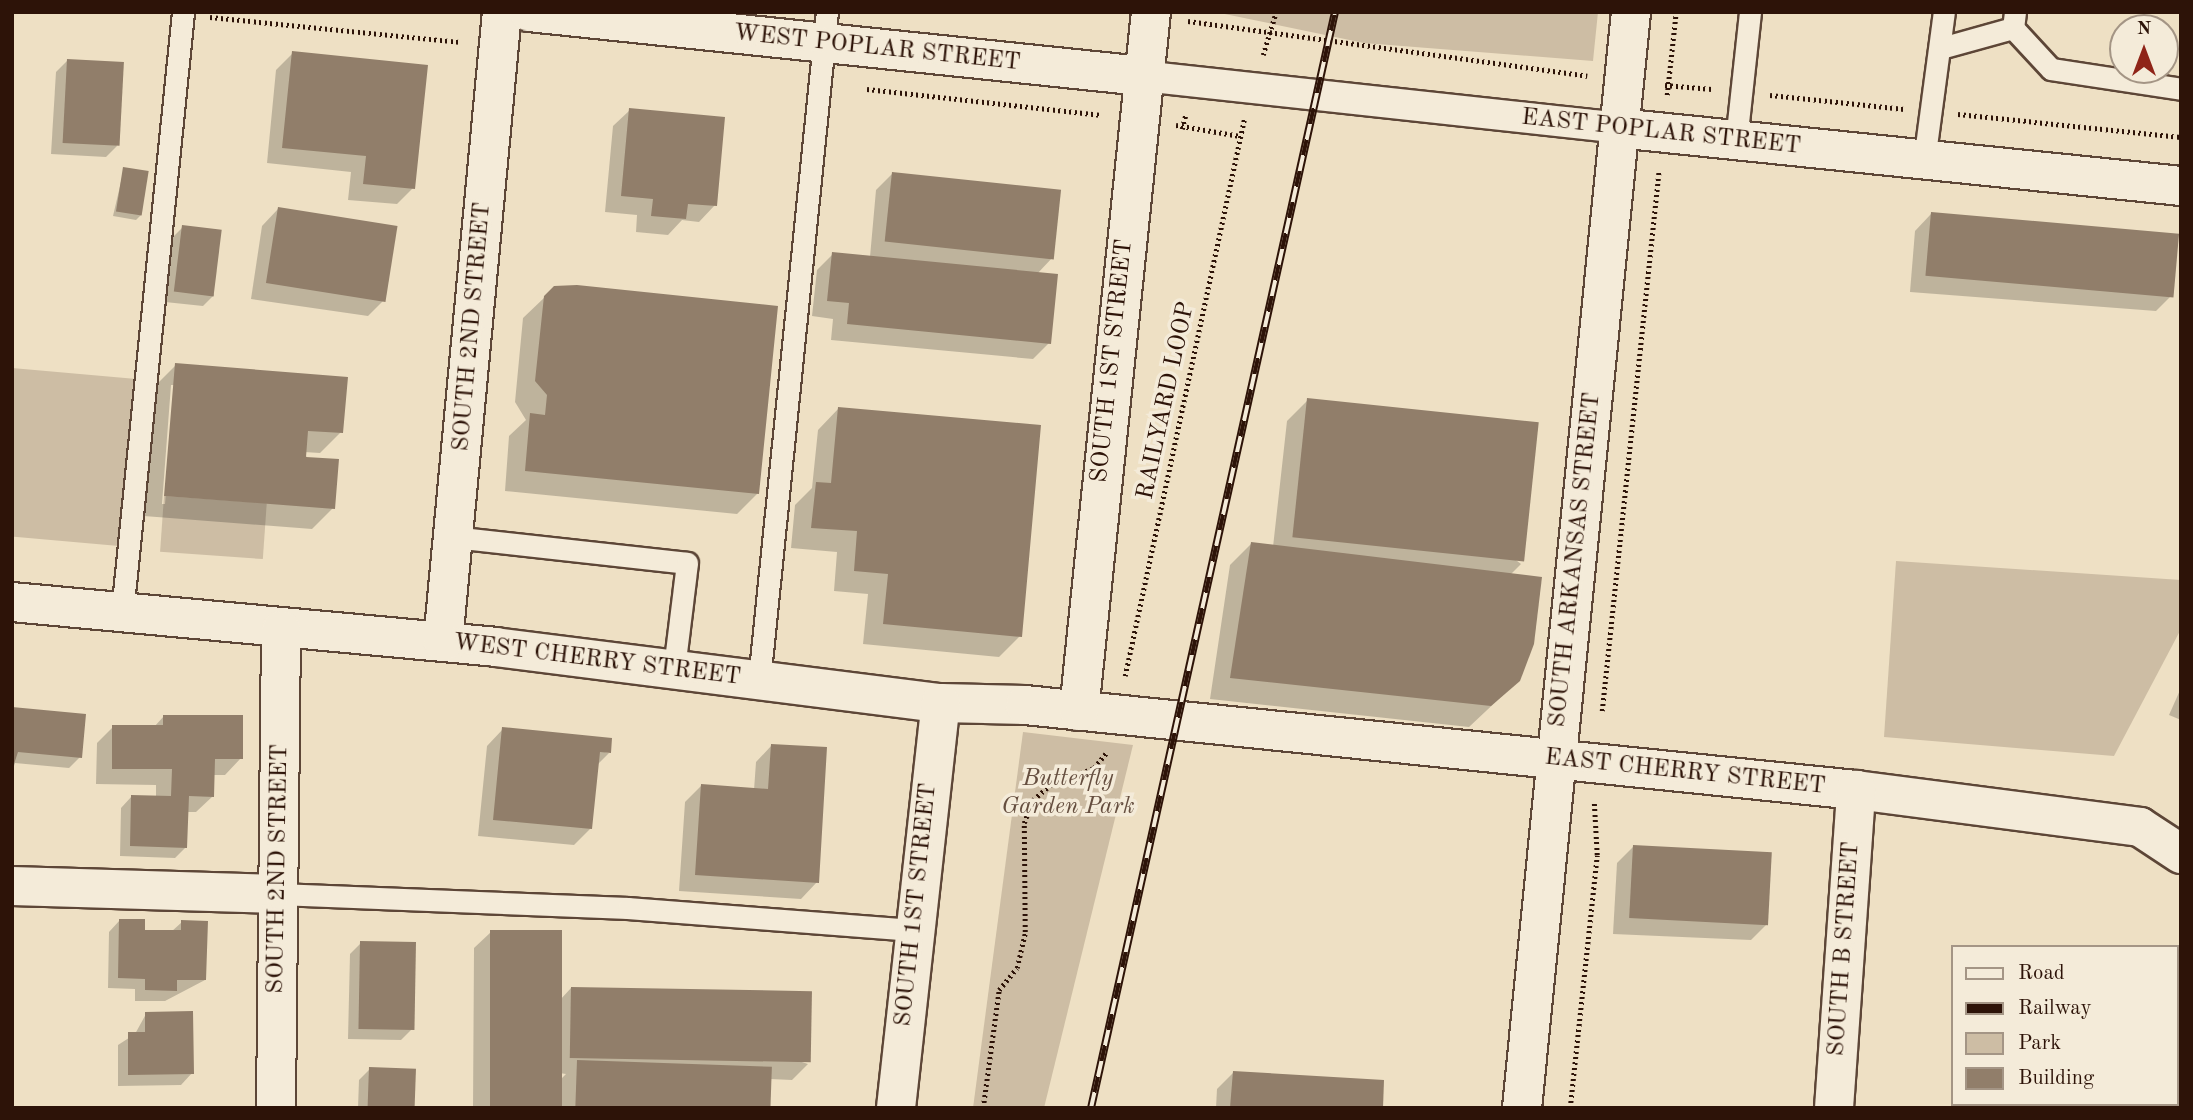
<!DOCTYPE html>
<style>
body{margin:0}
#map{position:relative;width:2193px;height:1120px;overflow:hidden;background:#eee0c4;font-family:"Old Standard TT",serif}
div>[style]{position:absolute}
.green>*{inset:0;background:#cdbda4;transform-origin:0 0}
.shadow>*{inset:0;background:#0003}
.building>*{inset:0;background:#917e6a;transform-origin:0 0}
.path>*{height:4.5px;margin-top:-2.25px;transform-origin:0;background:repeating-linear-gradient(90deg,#2d1308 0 2px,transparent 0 5.5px)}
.roads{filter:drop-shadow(2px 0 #5d4637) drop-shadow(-2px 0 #5d4637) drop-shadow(0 2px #5d4637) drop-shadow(0 -2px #5d4637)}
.service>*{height:21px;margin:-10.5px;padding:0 10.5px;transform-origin:10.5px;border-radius:10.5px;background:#f4ebd9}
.pedestrian>*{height:30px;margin:-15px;padding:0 15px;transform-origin:15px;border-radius:15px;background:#f4ebd9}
.minor>*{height:38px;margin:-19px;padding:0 19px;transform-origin:19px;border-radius:19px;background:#f4ebd9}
.tertiary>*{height:38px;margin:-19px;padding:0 19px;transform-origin:19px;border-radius:19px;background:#f4ebd9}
.rail>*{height:8px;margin-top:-4px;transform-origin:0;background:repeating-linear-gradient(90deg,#f4ebd9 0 16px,#2d1308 0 32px);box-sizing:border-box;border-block:2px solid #2d1308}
span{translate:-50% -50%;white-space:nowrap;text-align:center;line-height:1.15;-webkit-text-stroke:7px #f4ebd9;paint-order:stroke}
.street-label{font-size:24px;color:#2d1308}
.park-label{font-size:24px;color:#654e3f;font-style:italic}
.frame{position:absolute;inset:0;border:14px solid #2d1308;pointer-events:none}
.legend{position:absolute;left:1951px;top:945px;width:228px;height:161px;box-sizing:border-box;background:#f4ebd9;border:2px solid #a49585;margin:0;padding:9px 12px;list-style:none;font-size:21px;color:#2d1308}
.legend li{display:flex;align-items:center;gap:14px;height:35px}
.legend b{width:35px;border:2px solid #a49585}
.north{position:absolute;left:2109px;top:14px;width:70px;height:70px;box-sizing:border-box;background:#f4ebd9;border:2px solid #a49585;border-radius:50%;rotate:0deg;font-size:19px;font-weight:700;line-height:28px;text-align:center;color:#2d1308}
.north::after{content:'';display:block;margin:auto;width:24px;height:32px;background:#8f2418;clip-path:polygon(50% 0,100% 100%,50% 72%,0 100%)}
</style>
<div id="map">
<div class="green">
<div style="clip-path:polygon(1215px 12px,1598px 12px,1593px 61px,1364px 43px)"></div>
<div style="left:12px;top:368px;width:122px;height:168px;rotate:5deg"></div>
<div style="left:164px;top:496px;width:103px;height:56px;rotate:4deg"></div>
<div style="clip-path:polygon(1896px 561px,2181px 580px,2181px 629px,2114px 756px,1884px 737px)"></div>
<div style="clip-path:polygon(1023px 732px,1133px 745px,1044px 1108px,973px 1108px)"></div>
</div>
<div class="shadow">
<div style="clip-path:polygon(293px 53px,413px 188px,397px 204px,348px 200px,351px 172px,267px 163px,276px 70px)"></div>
<div style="clip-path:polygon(67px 61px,117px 146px,106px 157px,51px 154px,56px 72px)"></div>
<div style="clip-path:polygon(630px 110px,715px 205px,699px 222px,682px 220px,668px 235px,636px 232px,637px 215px,605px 212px,613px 126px)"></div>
<div style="clip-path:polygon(124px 169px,141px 215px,136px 220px,113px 216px)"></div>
<div style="clip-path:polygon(892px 174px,1053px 257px,1037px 274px,1049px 343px,1033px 359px,831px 340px,833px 319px,812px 316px,817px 270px,833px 254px,870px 257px,876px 190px)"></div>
<div style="clip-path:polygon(278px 209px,384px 300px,368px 316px,251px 299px,262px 226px)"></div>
<div style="clip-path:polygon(1931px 214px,2172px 295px,2156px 311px,1910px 292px,1915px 231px)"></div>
<div style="clip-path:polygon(183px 227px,214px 295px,203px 306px,165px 302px,172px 238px)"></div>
<div style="clip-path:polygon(545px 297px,758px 493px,737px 514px,505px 491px,509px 436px,526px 420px,515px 402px,523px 318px)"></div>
<div style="clip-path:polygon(evenodd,176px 365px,341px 432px,320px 453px,304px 452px,333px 508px,312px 529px,144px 516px,155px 386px,176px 365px,171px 385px,175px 385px,165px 504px,162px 504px,171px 385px)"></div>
<div style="clip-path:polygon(1308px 400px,1521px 564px,1510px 575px,1519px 680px,1469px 727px,1210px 699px,1230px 565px,1251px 544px,1273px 547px,1287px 421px)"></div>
<div style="clip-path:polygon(839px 408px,1020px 636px,999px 657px,863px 644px,868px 594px,834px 591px,837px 552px,791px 548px,795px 505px,812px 488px,818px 430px)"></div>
<div style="clip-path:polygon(2181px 688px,2181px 720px,2169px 715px)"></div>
<div style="clip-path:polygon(12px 708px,80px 757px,69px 768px,15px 763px,12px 772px)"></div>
<div style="clip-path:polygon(164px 716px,241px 758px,225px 775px,213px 775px,213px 796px,196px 812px,187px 812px,186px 847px,175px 858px,120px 856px,121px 808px,132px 796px,156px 797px,156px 785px,96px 784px,97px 743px,113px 727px,154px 727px)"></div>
<div style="clip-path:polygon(503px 729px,609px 753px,597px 765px,591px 828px,574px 845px,478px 836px,487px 746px)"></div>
<div style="clip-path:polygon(772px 745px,817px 882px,801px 899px,679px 891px,685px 802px,701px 786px,754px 790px,756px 762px)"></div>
<div style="clip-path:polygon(1633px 847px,1767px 924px,1751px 940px,1613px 934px,1617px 863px)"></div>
<div style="clip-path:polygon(120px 920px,143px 932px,171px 932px,182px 922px,205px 980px,165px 1001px,135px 1001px,135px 989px,108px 988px,109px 932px)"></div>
<div style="clip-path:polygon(evenodd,491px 932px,560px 1000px,571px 988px,808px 1064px,792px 1080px,770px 1079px,769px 1108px,473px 1108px,474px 948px,491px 932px,559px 1073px,566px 1074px,559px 1081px,559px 1073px)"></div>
<div style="clip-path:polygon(361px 943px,412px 1029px,401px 1040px,348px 1039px,350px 954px)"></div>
<div style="clip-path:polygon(146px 1014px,192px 1073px,181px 1085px,118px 1086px,118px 1045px,135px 1034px)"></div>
<div style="clip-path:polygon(370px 1069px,413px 1108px,358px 1108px,359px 1080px)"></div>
<div style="clip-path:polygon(1233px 1073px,1381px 1108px,1216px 1108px,1217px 1089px)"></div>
</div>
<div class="building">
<div style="clip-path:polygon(292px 51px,428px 65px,415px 189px,363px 184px,366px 156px,282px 148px)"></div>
<div style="left:67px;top:59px;width:57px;height:84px;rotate:3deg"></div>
<div style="clip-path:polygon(629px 108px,725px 117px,717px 206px,688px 204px,686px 219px,651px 216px,653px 199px,621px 196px)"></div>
<div style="left:123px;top:167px;width:26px;height:45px;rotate:9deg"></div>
<div style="left:892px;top:172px;width:170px;height:70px;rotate:6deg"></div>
<div style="left:278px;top:207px;width:121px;height:77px;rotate:9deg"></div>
<div style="left:1931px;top:212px;width:249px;height:64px;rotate:5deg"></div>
<div style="left:182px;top:225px;width:40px;height:67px;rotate:7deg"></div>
<div style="clip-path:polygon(832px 252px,1058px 274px,1051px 344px,847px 324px,849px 303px,827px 301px)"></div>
<div style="clip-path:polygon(577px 285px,778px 306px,759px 494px,525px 471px,530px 413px,545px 415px,547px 395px,535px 381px,544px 296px,554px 286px)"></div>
<div style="clip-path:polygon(175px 363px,348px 377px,343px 433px,308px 431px,306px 457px,339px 459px,335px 509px,164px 496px)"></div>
<div style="left:1307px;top:398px;width:233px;height:140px;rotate:6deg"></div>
<div style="clip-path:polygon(838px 407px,1041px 425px,1022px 637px,883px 624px,888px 574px,854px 571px,857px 531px,811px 528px,816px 482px,831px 483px)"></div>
<div style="clip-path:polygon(1251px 542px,1542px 577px,1534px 644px,1520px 681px,1491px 706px,1230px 678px)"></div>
<div style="clip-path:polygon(12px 707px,86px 714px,82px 758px,18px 752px,12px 770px)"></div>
<div style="clip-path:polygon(163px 715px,243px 715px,243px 759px,215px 759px,214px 797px,189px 796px,187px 848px,130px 846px,131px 795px,171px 796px,172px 769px,112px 769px,112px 725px,163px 725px)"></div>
<div style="clip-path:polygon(502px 727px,612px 738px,611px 753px,600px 752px,592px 829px,493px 820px)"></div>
<div style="clip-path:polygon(771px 744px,827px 747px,819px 883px,695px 875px,701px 784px,768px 789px)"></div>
<div style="left:1633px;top:845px;width:139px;height:73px;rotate:3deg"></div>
<div style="clip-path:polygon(119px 919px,145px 919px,145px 930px,181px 930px,181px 920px,208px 921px,206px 980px,177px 980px,177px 991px,145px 990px,145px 979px,118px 978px)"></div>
<div style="left:490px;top:930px;width:72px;height:178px"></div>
<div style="left:360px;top:941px;width:56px;height:88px;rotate:1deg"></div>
<div style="left:571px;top:987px;width:241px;height:71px;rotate:1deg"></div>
<div style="clip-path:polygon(193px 1011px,194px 1074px,128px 1075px,128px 1032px,145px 1032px,145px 1012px)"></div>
<div style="left:577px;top:1060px;width:195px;height:48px;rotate:2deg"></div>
<div style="left:369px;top:1067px;width:47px;height:41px;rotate:2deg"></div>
<div style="clip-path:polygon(1233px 1071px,1384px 1080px,1383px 1108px,1230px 1108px)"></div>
</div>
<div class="path">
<div style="left:210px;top:17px;width:253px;rotate:5.7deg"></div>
<div style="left:1188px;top:21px;width:403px;rotate:7.8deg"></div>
<div style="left:1263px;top:55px;width:45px;rotate:-73.2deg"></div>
<div style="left:1665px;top:85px;width:47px;rotate:4.9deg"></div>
<div style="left:867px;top:89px;width:236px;rotate:6.3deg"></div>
<div style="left:1667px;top:95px;width:83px;rotate:-83.8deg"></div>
<div style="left:1770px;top:95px;width:135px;rotate:6deg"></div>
<div style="left:1958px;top:114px;width:224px;rotate:5.9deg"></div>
<div style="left:1176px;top:125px;width:65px;rotate:9.8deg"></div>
<div style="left:1182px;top:129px;width:16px;rotate:-76deg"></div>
<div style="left:1125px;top:676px;width:569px;rotate:-77.92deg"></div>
<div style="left:1602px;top:711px;width:544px;rotate:-83.99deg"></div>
<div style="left:983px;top:1108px;width:119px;rotate:-82.3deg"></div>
<div style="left:999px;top:990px;width:28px;rotate:-51deg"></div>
<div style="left:1017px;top:968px;width:37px;rotate:-77deg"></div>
<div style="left:1025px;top:932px;width:109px;rotate:-90.5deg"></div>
<div style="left:1024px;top:823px;width:25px;rotate:-69deg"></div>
<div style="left:1033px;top:800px;width:23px;rotate:-41deg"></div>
<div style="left:1050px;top:785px;width:47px;rotate:-21.1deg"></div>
<div style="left:1094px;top:768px;width:19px;rotate:-51deg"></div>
<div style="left:1570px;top:1108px;width:254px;rotate:-83.9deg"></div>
<div style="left:1597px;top:855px;width:53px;rotate:-93.2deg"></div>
</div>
<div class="roads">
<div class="service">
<div style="left:2015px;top:12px;width:16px;rotate:97deg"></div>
<div style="left:2013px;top:28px;width:56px;rotate:47.2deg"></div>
<div style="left:2051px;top:69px;width:132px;rotate:8.7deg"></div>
<div style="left:1941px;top:48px;width:75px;rotate:-15.5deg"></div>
<div style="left:1736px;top:141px;width:130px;rotate:-83.8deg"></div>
<div style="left:1924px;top:161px;width:150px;rotate:-82.4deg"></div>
<div style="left:453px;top:537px;width:235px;rotate:6.3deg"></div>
<div style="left:687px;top:563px;width:107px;rotate:97deg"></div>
<div style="left:122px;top:613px;width:604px;rotate:-84.2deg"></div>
<div style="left:759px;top:681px;width:672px;rotate:-84.2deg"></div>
<div style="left:278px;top:894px;width:350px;rotate:2.3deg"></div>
<div style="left:628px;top:908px;width:285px;rotate:4.4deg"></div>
</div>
<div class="pedestrian">
<div style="left:1142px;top:76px;width:479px;rotate:6.2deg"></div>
</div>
<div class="minor">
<div style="left:1618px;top:128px;width:566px;rotate:5.88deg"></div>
<div style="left:12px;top:602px;width:485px;rotate:5.3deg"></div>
<div style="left:495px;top:647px;width:450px;rotate:7.2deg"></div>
<div style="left:941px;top:703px;width:84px;rotate:1.4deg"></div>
<div style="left:1025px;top:705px;width:835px;rotate:5.84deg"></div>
<div style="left:1856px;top:790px;width:286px;rotate:7.4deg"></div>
<div style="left:2140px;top:827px;width:49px;rotate:33.4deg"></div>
<div style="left:443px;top:642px;width:633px;rotate:-84.65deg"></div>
<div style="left:12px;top:886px;width:266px;rotate:1.7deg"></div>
<div style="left:276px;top:1108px;width:478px;rotate:-89.4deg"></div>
<div style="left:896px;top:1108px;width:407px;rotate:-83.7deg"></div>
<div style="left:1834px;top:1108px;width:319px;rotate:-86deg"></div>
</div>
<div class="tertiary">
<div style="left:529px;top:12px;width:616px;rotate:5.96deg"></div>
<div style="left:1079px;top:711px;width:703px;rotate:-84.12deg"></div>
<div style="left:1522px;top:1108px;width:1101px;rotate:-84.32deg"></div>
</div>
</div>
<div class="rail">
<div style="left:1091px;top:1108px;width:1123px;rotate:-77.45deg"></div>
</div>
<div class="street-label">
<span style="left:877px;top:49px;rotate:6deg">WEST POPLAR STREET</span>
<span style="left:1661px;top:133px;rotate:6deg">EAST POPLAR STREET</span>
<span style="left:473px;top:327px;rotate:-85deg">SOUTH 2ND STREET</span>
<span style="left:1113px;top:361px;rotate:-84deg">SOUTH 1ST STREET</span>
<span style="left:1167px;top:401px;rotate:-78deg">RAILYARD LOOP</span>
<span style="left:1576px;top:560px;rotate:-84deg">SOUTH ARKANSAS STREET</span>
<span style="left:597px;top:661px;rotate:7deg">WEST CHERRY STREET</span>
<span style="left:1685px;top:773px;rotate:6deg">EAST CHERRY STREET</span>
<span style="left:279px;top:869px;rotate:-89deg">SOUTH 2ND STREET</span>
<span style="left:917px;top:905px;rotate:-84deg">SOUTH 1ST STREET</span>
<span style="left:1845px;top:949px;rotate:-86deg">SOUTH B STREET</span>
</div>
<div class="park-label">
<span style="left:1068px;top:794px">Butterfly<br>Garden Park</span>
</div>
<div class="frame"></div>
<ul class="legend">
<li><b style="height:9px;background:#f4ebd9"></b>Road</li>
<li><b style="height:9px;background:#2d1308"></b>Railway</li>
<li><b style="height:19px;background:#cdbda4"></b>Park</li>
<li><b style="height:19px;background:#917e6a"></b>Building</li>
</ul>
<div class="north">N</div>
</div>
